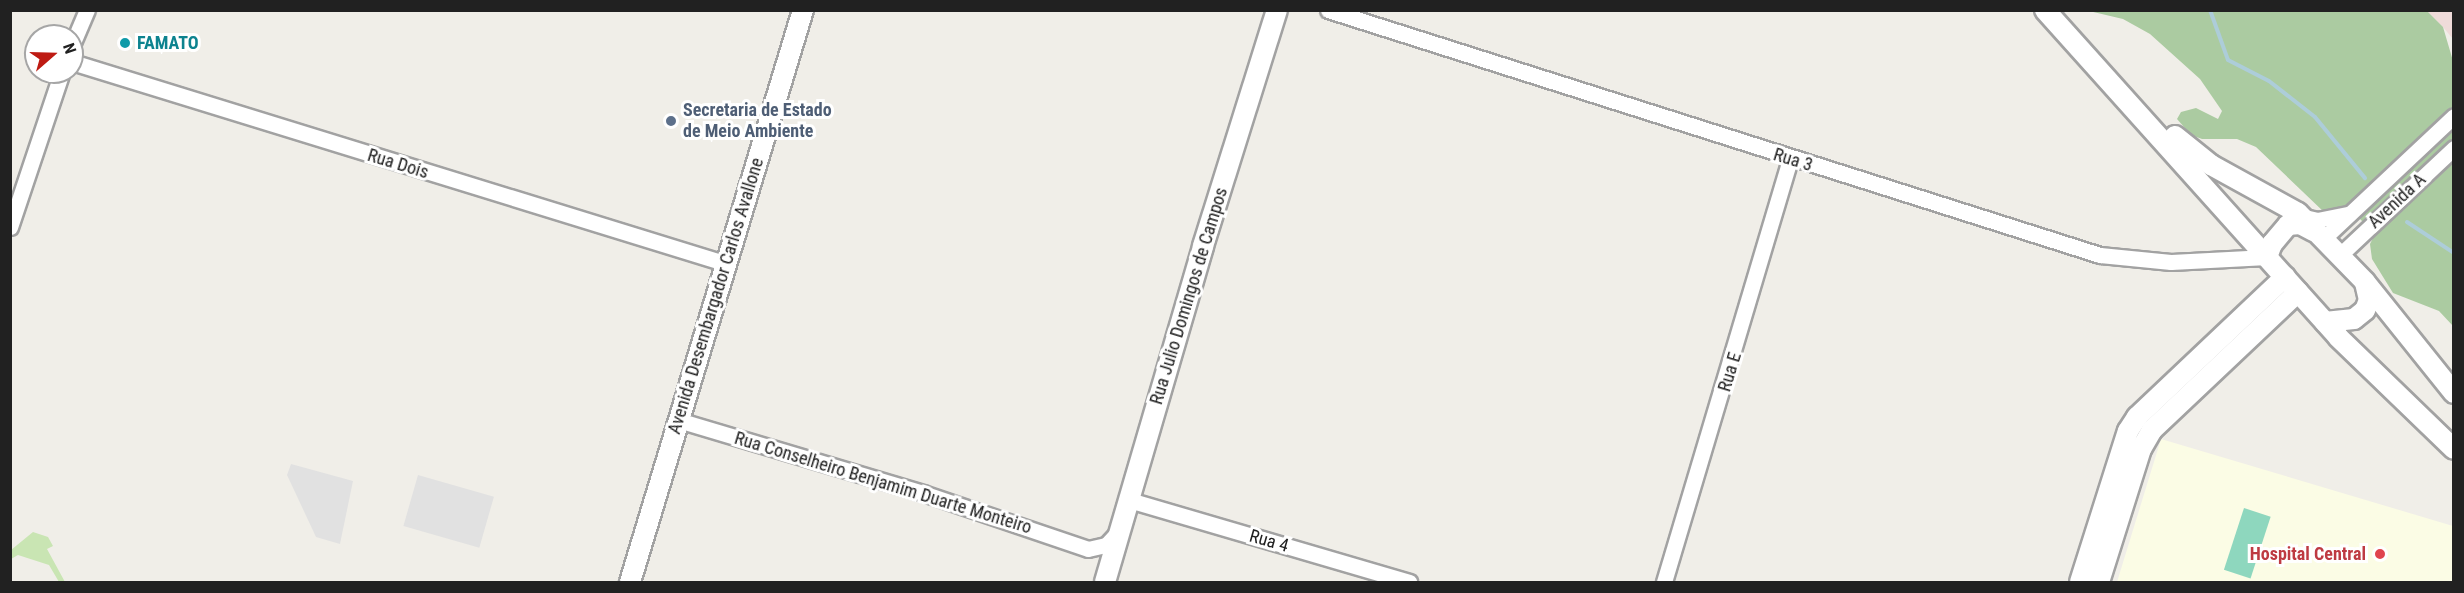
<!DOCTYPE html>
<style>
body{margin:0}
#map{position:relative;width:2464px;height:593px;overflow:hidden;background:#f0eee8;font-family:"Roboto Condensed",sans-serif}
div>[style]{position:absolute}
.commercial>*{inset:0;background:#efdbd9}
.education>*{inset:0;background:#fbfce5}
.grass>*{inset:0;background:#c9e5b3}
.forest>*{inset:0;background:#abcba1}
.pitch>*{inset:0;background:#8ed7be;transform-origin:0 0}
.parking>*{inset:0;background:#e1e1e1;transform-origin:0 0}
.stream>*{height:4px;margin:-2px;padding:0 2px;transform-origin:2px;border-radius:2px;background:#adcdd9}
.roads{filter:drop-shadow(2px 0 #a2a2a2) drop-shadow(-2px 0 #a2a2a2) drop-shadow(0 2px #a2a2a2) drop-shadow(0 -2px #a2a2a2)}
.minor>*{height:15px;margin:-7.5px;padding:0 7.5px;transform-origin:7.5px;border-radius:7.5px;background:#fff}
.tertiary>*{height:20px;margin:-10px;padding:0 10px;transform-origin:10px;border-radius:10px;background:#fff}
.dots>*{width:16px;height:16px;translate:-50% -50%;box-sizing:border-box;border:3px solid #fff;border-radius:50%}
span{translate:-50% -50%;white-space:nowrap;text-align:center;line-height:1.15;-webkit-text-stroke:6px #fff;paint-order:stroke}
.culture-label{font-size:18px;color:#0d838f;font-weight:700}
.left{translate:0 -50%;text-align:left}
.service-label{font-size:18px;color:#4e5e75;font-weight:700}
.street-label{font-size:18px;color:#212121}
.health-label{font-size:18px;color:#be3a42;font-weight:700}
.right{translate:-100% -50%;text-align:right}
.frame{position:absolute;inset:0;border:12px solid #212121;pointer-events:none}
.north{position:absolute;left:24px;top:24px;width:60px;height:60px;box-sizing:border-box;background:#fff;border:2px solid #a6a6a6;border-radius:50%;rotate:70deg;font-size:16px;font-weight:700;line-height:24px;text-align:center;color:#212121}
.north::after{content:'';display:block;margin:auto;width:21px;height:27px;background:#be1b13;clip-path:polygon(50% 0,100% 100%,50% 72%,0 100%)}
</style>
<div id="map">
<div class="commercial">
<div style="clip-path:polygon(2427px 11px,2453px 11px,2453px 39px,2443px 27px)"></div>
</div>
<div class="education">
<div style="clip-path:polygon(2161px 439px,2453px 526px,2453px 582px,2117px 582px)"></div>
</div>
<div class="grass">
<div style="clip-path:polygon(33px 532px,48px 537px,53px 546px,47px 549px,65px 582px,59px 582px,49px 565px,18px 555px,11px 559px,11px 550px)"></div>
</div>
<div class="forest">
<div style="clip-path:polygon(2089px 11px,2427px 11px,2443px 27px,2453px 61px,2453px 326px,2439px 311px,2393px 293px,2372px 259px,2370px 244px,2375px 234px,2357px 216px,2325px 213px,2256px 147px,2237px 139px,2202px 139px,2191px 135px,2177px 119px,2181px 112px,2196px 108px,2218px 119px,2222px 111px,2200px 79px,2150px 34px,2123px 19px)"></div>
</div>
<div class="pitch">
<div style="left:2244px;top:508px;width:28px;height:65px;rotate:18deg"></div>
</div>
<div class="parking">
<div style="clip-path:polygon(291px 464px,353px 481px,340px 544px,316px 537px,287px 475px)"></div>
<div style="left:418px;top:475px;width:79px;height:53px;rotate:16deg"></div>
</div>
<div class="stream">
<div style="left:2210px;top:10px;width:53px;rotate:70.2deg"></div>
<div style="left:2228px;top:60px;width:46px;rotate:27.1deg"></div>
<div style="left:2269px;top:81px;width:58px;rotate:38deg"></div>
<div style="left:2315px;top:117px;width:79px;rotate:50.7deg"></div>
<div style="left:2407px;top:222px;width:56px;rotate:33.4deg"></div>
</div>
<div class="roads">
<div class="minor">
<div style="left:1328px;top:10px;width:810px;rotate:17.61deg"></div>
<div style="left:2100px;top:255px;width:71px;rotate:5.6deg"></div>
<div style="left:2171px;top:262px;width:96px;rotate:-3deg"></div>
<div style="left:72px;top:45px;width:38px;rotate:-67deg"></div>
<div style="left:72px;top:62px;width:682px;rotate:17.13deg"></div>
<div style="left:2300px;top:216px;width:17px;rotate:13deg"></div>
<div style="left:2317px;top:220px;width:33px;rotate:-11deg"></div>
<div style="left:10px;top:227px;width:163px;rotate:-71.5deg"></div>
<div style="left:2324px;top:238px;width:178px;rotate:-43.2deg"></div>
<div style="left:2341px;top:254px;width:155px;rotate:-43.2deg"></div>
<div style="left:678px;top:420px;width:256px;rotate:16.6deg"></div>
<div style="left:923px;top:493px;width:174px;rotate:18.7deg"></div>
<div style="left:1088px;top:549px;width:18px;rotate:-13deg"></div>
<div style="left:1106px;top:545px;width:19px;rotate:-47deg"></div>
<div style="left:1129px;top:500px;width:292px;rotate:16.3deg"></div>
<div style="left:1664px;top:582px;width:441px;rotate:-73.4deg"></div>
</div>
<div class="tertiary">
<div style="left:2045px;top:10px;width:439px;rotate:48.1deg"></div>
<div style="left:2338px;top:337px;width:161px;rotate:44deg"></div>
<div style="left:2175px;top:136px;width:46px;rotate:38.9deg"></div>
<div style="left:2211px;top:165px;width:99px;rotate:28.9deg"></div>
<div style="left:2298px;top:213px;width:96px;rotate:45.8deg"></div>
<div style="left:2365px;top:282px;width:142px;rotate:51.3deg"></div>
<div style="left:2267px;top:257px;width:14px;rotate:-69deg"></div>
<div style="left:2272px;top:244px;width:25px;rotate:-50deg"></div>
<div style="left:2288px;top:225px;width:12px;rotate:-5deg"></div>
<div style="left:2300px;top:224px;width:15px;rotate:28deg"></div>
<div style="left:2325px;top:322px;width:29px;rotate:-6deg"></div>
<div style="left:2354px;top:319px;width:14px;rotate:-39deg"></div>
<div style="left:2365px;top:310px;width:11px;rotate:-68deg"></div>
<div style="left:2369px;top:300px;width:18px;rotate:-103deg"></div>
<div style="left:630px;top:582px;width:598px;rotate:-73.17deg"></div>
<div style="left:1105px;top:582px;width:350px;rotate:-73.7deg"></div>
<div style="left:1203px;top:246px;width:247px;rotate:-72.6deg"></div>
<div style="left:2080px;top:582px;width:158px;rotate:-72.4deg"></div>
<div style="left:2128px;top:431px;width:17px;rotate:-57deg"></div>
<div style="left:2137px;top:417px;width:204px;rotate:-43.4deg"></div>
<div style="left:2099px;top:582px;width:139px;rotate:-72.5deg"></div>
<div style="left:2141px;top:449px;width:22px;rotate:-60deg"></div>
<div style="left:2152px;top:430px;width:201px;rotate:-43.4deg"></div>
</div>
</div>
<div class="dots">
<div style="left:125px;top:43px;background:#0f9aa8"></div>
<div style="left:671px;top:121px;background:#5c6f8a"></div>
<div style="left:2380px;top:554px;background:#e0444e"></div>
</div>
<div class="culture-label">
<span class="left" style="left:137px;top:43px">FAMATO</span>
</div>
<div class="service-label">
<span class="left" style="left:683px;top:121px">Secretaria de Estado<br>de Meio Ambiente</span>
</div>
<div class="street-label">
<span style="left:1793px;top:160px;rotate:17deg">Rua 3</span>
<span style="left:398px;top:164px;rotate:17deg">Rua Dois</span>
<span style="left:2397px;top:201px;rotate:-43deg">Avenida A</span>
<span style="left:716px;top:296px;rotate:-73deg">Avenida Desembargador Carlos Avallone</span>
<span style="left:1189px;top:296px;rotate:-73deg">Rua Julio Domingos de Campos</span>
<span style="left:1730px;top:372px;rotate:-73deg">Rua E</span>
<span style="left:883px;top:483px;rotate:17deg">Rua Conselheiro Benjamim Duarte Monteiro</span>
<span style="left:1269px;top:541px;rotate:16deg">Rua 4</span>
</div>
<div class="health-label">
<span class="right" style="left:2366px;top:554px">Hospital Central</span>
</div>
<div class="frame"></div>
<div class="north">N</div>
</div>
